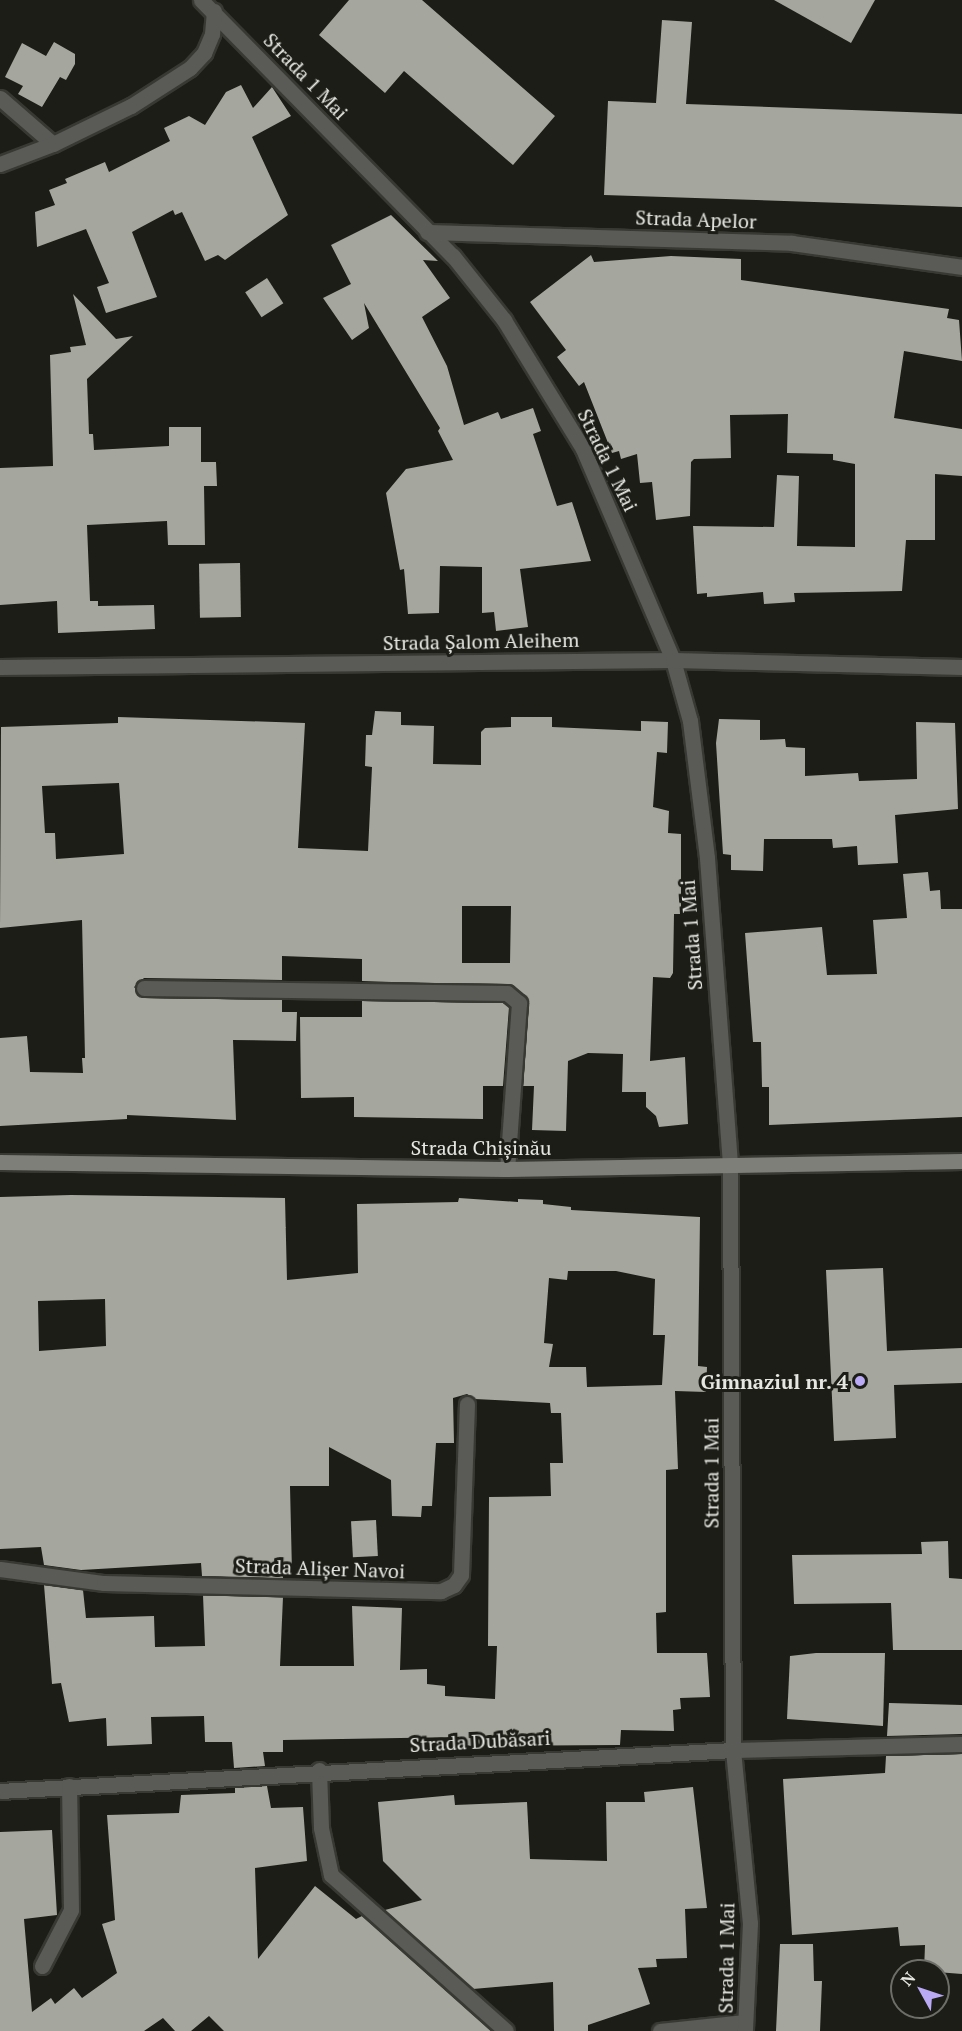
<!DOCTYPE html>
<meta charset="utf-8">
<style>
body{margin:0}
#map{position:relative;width:962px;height:2031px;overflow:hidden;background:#1c1d16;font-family:"PT Serif",serif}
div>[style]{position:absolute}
.building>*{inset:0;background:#a5a79e;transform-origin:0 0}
.roads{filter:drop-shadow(2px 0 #383933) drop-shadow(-2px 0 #383933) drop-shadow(0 2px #383933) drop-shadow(0 -2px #383933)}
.lane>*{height:15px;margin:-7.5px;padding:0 7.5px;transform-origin:7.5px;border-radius:7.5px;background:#5a5b57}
.street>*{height:15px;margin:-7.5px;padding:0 7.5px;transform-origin:7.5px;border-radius:7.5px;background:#5a5b57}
.secondary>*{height:15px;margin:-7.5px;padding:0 7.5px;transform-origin:7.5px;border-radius:7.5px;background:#7e7f79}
.dots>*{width:16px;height:16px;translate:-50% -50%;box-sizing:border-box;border:3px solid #1c1d16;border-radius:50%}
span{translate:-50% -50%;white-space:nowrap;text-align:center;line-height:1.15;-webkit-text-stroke:6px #1c1d16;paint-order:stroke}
.street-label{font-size:20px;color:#e6e7e2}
.poi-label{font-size:20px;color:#e6e7e2;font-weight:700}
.right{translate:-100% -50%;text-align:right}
.north{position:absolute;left:890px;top:1959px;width:60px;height:60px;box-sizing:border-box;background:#1c1d16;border:2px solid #6d6e68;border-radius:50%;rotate:310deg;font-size:16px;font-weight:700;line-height:24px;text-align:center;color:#e6e7e2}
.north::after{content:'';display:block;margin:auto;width:21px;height:27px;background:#baaaf6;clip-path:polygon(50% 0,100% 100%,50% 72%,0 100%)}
</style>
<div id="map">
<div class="building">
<div style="clip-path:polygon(349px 0,422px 0,555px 116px,513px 165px,404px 71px,385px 93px,319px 35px)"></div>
<div style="clip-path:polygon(774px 0,875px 0,851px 43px)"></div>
<div style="clip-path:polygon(662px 20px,692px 22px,686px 104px,962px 114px,962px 207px,604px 195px,608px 101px,656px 103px)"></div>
<div style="clip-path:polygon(54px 42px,75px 54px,75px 64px,66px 80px,60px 77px,42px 107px,18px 94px,23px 86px,5px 77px,22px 43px,46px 56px)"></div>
<div style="clip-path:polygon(241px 85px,253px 108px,272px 87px,291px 116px,252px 137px,288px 215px,225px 260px,218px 255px,205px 261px,182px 212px,175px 215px,173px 210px,132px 232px,157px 297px,106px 313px,97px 287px,109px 283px,86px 229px,37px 247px,35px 212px,55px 205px,49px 190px,67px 183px,65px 179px,105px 162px,109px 172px,170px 141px,164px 128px,189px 116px,205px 125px,226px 92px)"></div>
<div style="clip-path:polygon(391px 215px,438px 261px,423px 260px,450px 298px,422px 317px,447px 366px,464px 425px,498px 412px,501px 419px,533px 408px,541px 431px,533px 434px,557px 506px,572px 502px,591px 561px,520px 569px,528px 627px,496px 631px,494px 612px,482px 613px,482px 567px,440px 566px,439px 613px,408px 614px,404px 569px,400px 570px,386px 493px,406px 469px,453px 460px,438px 431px,440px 428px,364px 303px,369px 328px,352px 340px,323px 298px,351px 284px,331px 245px)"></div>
<div style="clip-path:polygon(591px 255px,594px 262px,671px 256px,741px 259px,741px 280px,949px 309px,947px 318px,959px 320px,962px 361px,904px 351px,894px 418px,962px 429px,962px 476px,935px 474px,935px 540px,906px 540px,902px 591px,794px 593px,795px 602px,764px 604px,763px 592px,707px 597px,707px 593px,697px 594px,693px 526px,774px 527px,777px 475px,799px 476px,797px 546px,855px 547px,855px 464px,833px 460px,833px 454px,787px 453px,788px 414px,730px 415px,731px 458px,694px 459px,691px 462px,690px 516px,656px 520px,652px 482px,640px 483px,637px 454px,621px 459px,619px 451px,612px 453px,584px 382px,579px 386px,557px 357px,566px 350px,530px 302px)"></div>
<div style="left:267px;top:278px;width:30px;height:26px;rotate:57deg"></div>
<div style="clip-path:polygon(73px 294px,116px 339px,133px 336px,87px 379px,89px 434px,93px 434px,94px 450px,169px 446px,169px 427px,201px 427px,201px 462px,216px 462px,217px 486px,204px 486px,205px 545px,168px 545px,167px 521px,87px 525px,90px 601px,98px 601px,98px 606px,154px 605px,155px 629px,58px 633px,57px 601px,0 605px,0 468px,53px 466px,50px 355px,71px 352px,70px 347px,86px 345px)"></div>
<div style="left:240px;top:563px;width:54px;height:41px;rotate:89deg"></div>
<div style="clip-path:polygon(evenodd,375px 711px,401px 712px,401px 725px,434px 726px,433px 764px,481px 765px,481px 732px,485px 728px,511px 727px,511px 717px,552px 717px,552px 727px,641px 731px,641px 721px,668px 722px,667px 753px,657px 752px,653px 807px,669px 811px,668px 833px,681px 834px,681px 914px,674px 914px,673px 973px,670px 978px,653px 977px,650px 1061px,685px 1057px,688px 1124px,659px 1127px,656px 1116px,646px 1107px,646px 1092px,622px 1092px,623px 1054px,588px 1053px,568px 1061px,566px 1131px,532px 1130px,534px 1086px,523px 1086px,529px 1003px,513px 986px,362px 981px,362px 959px,282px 956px,282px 980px,144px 978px,134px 987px,144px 998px,282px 1000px,282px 1012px,297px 1012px,296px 1041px,233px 1040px,236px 1120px,127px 1115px,127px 1119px,0 1126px,0 1038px,27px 1036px,30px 1072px,83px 1073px,82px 1058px,85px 1058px,82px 920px,0 928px,1px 727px,118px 723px,118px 717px,305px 723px,298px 848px,368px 851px,372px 767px,365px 766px,366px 735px,372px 735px,375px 711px,119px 783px,124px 854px,56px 859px,55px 833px,45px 833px,42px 786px,119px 783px,375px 711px,462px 906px,511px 906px,510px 963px,462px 963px,462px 906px)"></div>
<div style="clip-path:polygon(719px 719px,760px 720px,760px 740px,785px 739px,786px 747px,805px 748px,805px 776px,858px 773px,859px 781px,917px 779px,916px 722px,955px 723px,958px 809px,895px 815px,898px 863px,858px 865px,857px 846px,833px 848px,832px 839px,764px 839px,763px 871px,731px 870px,731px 855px,723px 854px,716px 743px)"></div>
<div style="clip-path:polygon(928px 872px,930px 891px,940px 890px,941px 909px,962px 909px,962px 1117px,769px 1125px,769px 1087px,762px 1087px,761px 1042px,753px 1042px,745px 933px,822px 927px,827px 975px,877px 974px,873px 920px,907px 918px,903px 874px)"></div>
<div style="clip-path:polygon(362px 1001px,503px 1003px,509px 1007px,503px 1086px,483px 1086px,483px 1119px,354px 1117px,354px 1097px,301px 1098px,300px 1017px,362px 1017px)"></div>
<div style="clip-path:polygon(evenodd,71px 1195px,285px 1198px,287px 1280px,358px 1273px,357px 1204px,458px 1202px,459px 1198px,518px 1202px,518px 1199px,543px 1200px,543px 1204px,571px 1207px,571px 1210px,700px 1217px,698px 1366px,707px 1367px,706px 1392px,675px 1391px,678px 1469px,666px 1470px,666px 1612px,656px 1613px,657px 1653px,707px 1653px,710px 1697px,680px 1698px,681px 1709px,673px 1710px,674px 1731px,621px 1730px,620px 1745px,459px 1746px,459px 1737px,283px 1740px,283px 1752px,263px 1752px,265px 1766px,234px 1768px,232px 1742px,205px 1742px,204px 1716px,151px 1717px,152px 1744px,107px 1746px,106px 1718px,69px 1722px,61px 1683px,52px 1684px,44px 1585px,83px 1590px,86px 1618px,154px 1616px,155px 1647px,205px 1646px,203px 1595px,283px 1597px,280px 1666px,354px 1666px,352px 1606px,402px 1608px,400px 1670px,427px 1669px,427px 1684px,445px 1686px,445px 1696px,495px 1699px,497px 1646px,488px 1646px,489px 1497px,551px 1496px,550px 1463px,563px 1463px,561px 1413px,551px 1413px,550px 1403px,475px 1399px,467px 1394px,453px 1398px,454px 1443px,436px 1443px,432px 1506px,422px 1506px,421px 1517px,392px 1516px,391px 1480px,329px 1447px,329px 1486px,290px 1486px,292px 1572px,283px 1572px,283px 1578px,202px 1576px,201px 1563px,81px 1570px,44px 1565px,41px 1547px,0 1549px,0 1197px,71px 1195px,568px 1271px,616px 1271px,655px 1279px,653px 1335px,665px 1335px,662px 1385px,587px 1387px,586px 1367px,549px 1367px,553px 1344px,544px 1343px,549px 1278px,567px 1280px,568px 1271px,71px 1195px,105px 1299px,106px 1346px,39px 1351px,38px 1301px,105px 1299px)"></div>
<div style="clip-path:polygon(883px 1268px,887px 1351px,962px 1348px,962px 1383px,894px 1385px,896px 1438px,834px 1441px,826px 1270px)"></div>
<div style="left:376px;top:1520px;width:36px;height:25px;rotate:87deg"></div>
<div style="clip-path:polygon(948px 1541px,949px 1578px,962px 1579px,962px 1650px,893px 1650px,891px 1603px,794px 1604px,792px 1555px,922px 1554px,921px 1542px)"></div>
<div style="clip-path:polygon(816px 1653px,885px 1653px,883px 1726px,787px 1719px,790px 1656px)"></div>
<div style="clip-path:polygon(889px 1703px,962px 1705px,962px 1734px,887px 1736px)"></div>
<div style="clip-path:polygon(962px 1754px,962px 1974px,924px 1971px,925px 1945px,900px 1946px,898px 1927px,792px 1935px,783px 1779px,885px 1773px,886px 1756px)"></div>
<div style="clip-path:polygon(267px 1786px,271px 1808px,303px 1807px,307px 1861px,255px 1868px,258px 1959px,315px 1886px,356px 1919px,362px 1916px,491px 2031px,224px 2031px,209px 2016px,191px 2031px,175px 2031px,163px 2018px,144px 2031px,0 2031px,0 1832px,52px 1830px,57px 1915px,24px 1919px,32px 2012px,51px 1998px,55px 2004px,74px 1988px,82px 1998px,117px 1973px,102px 1924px,115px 1920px,107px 1815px,179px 1813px,181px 1795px,235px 1793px,235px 1788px)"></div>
<div style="clip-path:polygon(693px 1787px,707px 1908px,685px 1909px,687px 1958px,656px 1959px,657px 1967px,638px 1968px,650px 2004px,588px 2025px,588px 2031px,554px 2031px,553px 1982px,473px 1989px,385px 1910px,422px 1900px,383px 1861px,378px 1802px,454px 1795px,455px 1805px,527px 1802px,530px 1859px,607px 1861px,606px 1802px,645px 1802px,644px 1792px)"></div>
<div style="clip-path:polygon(780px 1944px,813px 1944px,814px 1981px,822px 1981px,820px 2031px,776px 2031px)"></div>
</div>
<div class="roads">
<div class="lane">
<div style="left:144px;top:988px;width:363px;rotate:0.8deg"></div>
<div style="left:507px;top:993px;width:16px;rotate:40deg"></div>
<div style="left:519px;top:1003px;width:166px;rotate:94.1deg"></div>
<div style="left:660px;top:2031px;width:85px;rotate:-6deg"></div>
</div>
<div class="street">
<div style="left:201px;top:0;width:359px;rotate:45.5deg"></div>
<div style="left:453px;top:256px;width:82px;rotate:51.4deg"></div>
<div style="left:504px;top:320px;width:151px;rotate:58.5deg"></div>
<div style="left:583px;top:449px;width:229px;rotate:66.9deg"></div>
<div style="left:673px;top:660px;width:63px;rotate:74.4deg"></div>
<div style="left:690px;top:721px;width:138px;rotate:82.9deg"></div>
<div style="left:707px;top:858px;width:310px;rotate:85.7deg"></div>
<div style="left:730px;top:1167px;width:583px;rotate:89.71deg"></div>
<div style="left:733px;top:1750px;width:174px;rotate:84.4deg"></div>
<div style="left:750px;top:1923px;width:108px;rotate:92.7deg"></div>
<div style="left:0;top:98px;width:70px;rotate:41deg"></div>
<div style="left:0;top:164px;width:57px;rotate:-20.7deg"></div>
<div style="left:53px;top:144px;width:87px;rotate:-26deg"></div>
<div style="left:131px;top:106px;width:70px;rotate:-32.8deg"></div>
<div style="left:190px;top:68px;width:21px;rotate:-47deg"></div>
<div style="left:204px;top:53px;width:21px;rotate:-67deg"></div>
<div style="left:212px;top:34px;width:23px;rotate:-85deg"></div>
<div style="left:427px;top:232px;width:365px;rotate:1.7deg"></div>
<div style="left:792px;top:243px;width:172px;rotate:8deg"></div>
<div style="left:0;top:667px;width:673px;rotate:-0.6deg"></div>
<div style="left:673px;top:660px;width:289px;rotate:1.4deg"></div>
<div style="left:0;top:1569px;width:105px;rotate:7.7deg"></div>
<div style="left:104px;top:1583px;width:337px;rotate:1.4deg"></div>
<div style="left:441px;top:1591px;width:14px;rotate:-25deg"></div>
<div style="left:454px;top:1585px;width:12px;rotate:-55deg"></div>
<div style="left:461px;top:1575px;width:171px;rotate:-88deg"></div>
<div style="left:319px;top:1770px;width:58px;rotate:88deg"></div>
<div style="left:321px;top:1828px;width:48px;rotate:78deg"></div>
<div style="left:331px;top:1875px;width:234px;rotate:41.7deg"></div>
<div style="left:0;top:1791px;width:734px;rotate:-3.2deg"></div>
<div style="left:733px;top:1750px;width:229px;rotate:-1.5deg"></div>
<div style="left:42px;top:1966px;width:63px;rotate:-62.6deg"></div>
<div style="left:71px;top:1910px;width:124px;rotate:-90.9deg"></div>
</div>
<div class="secondary">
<div style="left:0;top:1162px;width:507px;rotate:0.79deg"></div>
<div style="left:507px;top:1169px;width:455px;rotate:-1deg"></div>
</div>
</div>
<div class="dots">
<div style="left:860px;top:1381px;background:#baaaf6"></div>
</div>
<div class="street-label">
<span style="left:306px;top:76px;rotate:46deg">Strada 1 Mai</span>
<span style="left:696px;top:219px;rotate:2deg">Strada Apelor</span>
<span style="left:608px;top:460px;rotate:64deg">Strada 1 Mai</span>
<span style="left:481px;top:641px;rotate:-1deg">Strada Șalom Aleihem</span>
<span style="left:691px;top:935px;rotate:-94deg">Strada 1 Mai</span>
<span style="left:481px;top:1147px">Strada Chișinău</span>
<span style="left:711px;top:1473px;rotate:-90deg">Strada 1 Mai</span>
<span style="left:320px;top:1568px;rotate:2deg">Strada Alișer Navoi</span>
<span style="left:480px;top:1741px;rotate:-3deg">Strada Dubăsari</span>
<span style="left:726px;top:1958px;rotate:-89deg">Strada 1 Mai</span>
</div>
<div class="poi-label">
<span class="right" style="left:848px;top:1381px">Gimnaziul nr. 4</span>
</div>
<div class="north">N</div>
</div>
